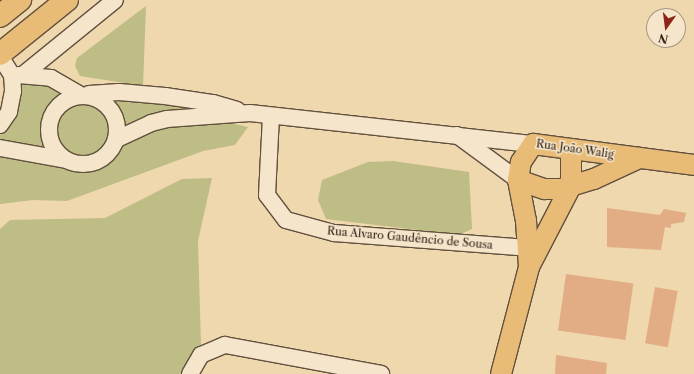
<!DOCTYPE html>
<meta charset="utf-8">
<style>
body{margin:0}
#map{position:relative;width:694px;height:374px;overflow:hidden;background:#efd7ae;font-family:"Libre Caslon Text",serif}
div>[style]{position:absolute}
.green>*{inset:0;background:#bebd86}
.round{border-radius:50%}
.building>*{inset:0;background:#e2ad84;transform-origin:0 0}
.roads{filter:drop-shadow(1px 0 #61503e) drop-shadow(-1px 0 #61503e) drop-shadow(0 1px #61503e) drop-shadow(0 -1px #61503e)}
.minor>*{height:16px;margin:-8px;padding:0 8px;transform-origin:8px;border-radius:8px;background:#f5e5ca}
.minor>.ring{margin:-8px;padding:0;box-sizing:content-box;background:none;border:16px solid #f5e5ca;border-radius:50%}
.major>*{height:20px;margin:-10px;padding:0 10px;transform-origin:10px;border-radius:10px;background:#e8bc77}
.highway>*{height:22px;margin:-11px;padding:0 11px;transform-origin:11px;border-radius:11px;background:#e8bc77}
span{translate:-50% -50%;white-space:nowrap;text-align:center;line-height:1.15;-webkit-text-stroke:3px #f5e5ca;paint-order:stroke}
.street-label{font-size:11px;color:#322319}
.north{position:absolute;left:646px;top:8px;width:40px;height:40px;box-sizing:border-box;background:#f5e5ca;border:1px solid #a79783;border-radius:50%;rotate:194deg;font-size:11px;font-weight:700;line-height:16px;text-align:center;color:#322319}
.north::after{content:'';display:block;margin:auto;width:14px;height:18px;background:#8f2418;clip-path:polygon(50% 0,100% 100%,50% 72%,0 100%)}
</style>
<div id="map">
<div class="green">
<div style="clip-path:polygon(146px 6px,143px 86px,80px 76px,75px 66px,77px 58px)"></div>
<div style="clip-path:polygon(15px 78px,58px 85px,72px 94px,55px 107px,47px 119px,46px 131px,48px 145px,54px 155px,0 145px,0 131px)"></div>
<div style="clip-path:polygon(99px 97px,215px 107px,120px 133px,118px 115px,110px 103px)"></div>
<div class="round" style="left:52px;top:99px;width:62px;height:62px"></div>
<div style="clip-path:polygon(202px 117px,248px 127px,235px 145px,203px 151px,67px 201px,33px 200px,0 204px,0 153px,57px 162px,76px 172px,103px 166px,129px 139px)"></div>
<div style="clip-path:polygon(393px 161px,469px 172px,472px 229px,459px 235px,326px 219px,318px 200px,322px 180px,368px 162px)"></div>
<div style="clip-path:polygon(212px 178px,198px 241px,201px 346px,190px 356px,185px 374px,0 374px,0 229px,10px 220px,105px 218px,182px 179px)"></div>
</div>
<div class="building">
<div style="clip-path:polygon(607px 208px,660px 215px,664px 209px,686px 213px,684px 222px,671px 224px,671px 228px,665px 227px,661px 250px,607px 247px)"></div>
<div style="left:566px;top:274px;width:68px;height:57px;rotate:8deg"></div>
<div style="left:655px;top:287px;width:23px;height:57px;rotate:10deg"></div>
<div style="clip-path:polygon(556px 355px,607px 363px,606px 374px,555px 374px)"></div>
</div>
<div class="roads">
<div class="minor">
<div style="left:0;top:56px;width:22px;rotate:58deg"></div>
<div style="left:12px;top:75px;width:16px;rotate:86deg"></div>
<div style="left:13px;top:91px;width:21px;rotate:101deg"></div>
<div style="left:9px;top:112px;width:16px;rotate:125deg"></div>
<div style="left:24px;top:74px;width:117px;rotate:-39.1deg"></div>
<div style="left:18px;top:75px;width:33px;rotate:5deg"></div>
<div style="left:51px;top:78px;width:34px;rotate:30deg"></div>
<div style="left:89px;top:94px;width:30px;rotate:-4deg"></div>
<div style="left:119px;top:92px;width:46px;rotate:5deg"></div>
<div style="left:165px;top:96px;width:49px;rotate:8.3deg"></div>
<div style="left:213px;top:103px;width:25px;rotate:16deg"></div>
<div class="ring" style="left:49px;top:96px;width:52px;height:52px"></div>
<div style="left:271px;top:116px;width:79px;rotate:92.9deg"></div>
<div style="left:267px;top:195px;width:31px;rotate:53deg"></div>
<div style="left:286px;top:220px;width:50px;rotate:15.2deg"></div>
<div style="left:334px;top:233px;width:194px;rotate:4.4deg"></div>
<div style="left:457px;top:135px;width:76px;rotate:36.4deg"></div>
<div style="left:117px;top:139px;width:38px;rotate:-25deg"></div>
<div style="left:151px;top:123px;width:16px;rotate:-14deg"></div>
<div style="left:167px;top:119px;width:83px;rotate:-4.1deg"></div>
<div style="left:250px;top:113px;width:285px;rotate:6.3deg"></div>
<div style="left:0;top:148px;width:67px;rotate:10.3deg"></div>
<div style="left:190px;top:374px;width:22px;rotate:-60deg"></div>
<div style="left:201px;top:355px;width:26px;rotate:-23deg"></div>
<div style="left:225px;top:345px;width:159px;rotate:10.5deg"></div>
</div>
<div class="major">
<div style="left:518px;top:180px;width:28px;rotate:19deg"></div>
<div style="left:544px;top:189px;width:17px"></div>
<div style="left:561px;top:189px;width:34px;rotate:-17deg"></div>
<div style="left:594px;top:179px;width:50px;rotate:-25deg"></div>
<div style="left:529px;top:267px;width:46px;rotate:-93.7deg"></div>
<div style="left:526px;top:221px;width:42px;rotate:-101deg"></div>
<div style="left:518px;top:180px;width:18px;rotate:-81deg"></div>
<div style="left:521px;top:162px;width:22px;rotate:-56deg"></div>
<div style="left:533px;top:144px;width:162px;rotate:7.4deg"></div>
<div style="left:501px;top:374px;width:111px;rotate:-75.3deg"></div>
<div style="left:529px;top:267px;width:91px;rotate:-62.6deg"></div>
<div style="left:571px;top:186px;width:37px;rotate:-90deg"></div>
</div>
<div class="highway">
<div style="left:0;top:16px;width:26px;rotate:-39deg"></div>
<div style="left:0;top:54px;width:86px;rotate:-38.9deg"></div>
</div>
</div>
<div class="street-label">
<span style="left:575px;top:149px;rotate:8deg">Rua João Walig</span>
<span style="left:410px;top:238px;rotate:5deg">Rua Alvaro Gaudêncio de Sousa</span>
</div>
<div class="north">N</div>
</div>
